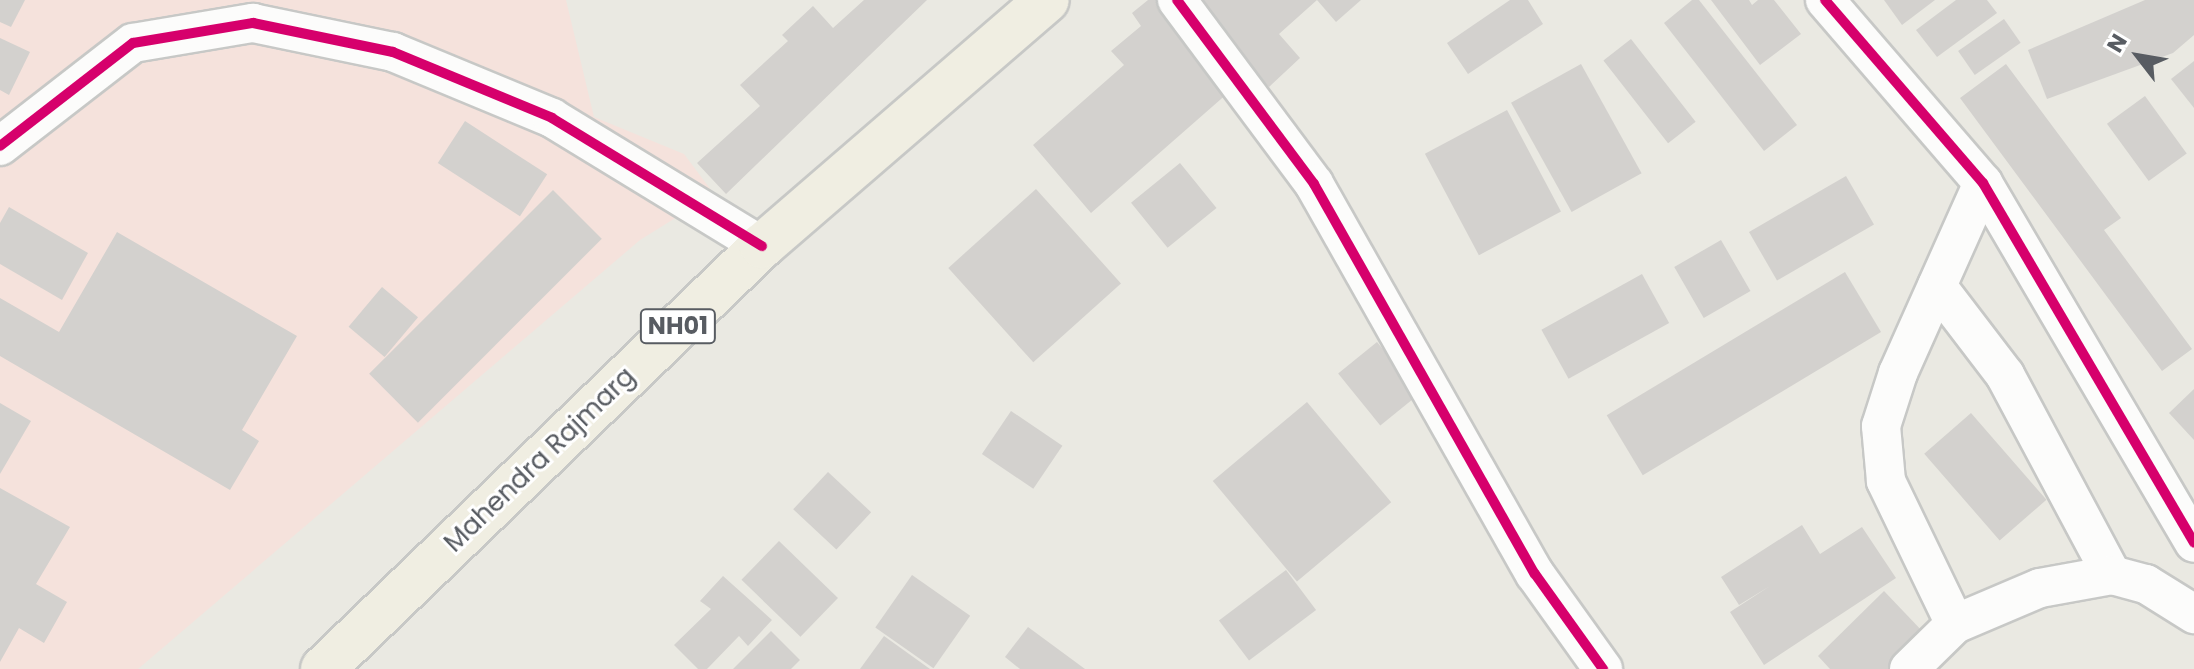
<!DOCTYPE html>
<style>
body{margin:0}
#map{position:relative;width:2194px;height:669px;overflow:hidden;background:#eae9e2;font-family:Poppins,sans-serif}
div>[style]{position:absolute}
.medical>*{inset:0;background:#f5e2dc}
.building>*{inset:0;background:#d3d1ce;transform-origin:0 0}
.roads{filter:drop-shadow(2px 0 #c7c8c6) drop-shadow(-2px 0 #c7c8c6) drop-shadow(0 2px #c7c8c6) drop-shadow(0 -2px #c7c8c6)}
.minor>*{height:38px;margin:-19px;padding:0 19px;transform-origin:19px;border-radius:19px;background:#fcfcfb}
.trunk>*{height:44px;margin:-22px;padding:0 22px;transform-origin:22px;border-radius:22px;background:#f0eee2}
.cycleway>*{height:10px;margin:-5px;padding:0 5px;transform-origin:5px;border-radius:5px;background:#d6006c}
span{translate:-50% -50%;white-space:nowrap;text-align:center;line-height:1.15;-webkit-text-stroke:6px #fff;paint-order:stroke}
.shield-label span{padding:2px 6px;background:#fff;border:2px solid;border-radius:6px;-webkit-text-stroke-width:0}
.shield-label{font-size:24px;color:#585c62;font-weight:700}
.street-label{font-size:26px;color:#585c62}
.north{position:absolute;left:2098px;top:16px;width:80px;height:80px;-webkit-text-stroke:6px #fff;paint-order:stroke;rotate:301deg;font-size:22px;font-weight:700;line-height:32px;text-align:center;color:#585c62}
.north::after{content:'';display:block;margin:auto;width:28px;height:36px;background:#585c62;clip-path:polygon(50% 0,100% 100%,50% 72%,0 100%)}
</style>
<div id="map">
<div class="medical">
<div style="clip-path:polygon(0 0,566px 0,594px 117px,684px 154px,714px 194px,640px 240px,138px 669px,0 669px)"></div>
</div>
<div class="building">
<div style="clip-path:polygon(0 0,25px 0,11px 27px,0 22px)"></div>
<div style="clip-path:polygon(864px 0,927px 0,726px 194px,697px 163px,760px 106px,740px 85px,788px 41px,782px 35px,813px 6px,833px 28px)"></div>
<div style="clip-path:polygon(1148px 0,1168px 0,1237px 85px,1091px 213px,1033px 145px,1124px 65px,1111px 51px,1141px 26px,1132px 13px)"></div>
<div style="clip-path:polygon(1193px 0,1317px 0,1279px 34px,1300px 58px,1269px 87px)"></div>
<div style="clip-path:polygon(1317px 0,1361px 0,1336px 22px)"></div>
<div style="clip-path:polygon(1510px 0,1528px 0,1543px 24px,1468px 74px,1447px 43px)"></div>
<div style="clip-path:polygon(1692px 0,1699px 0,1797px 125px,1764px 151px,1664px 23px)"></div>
<div style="clip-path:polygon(1711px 0,1749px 0,1752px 5px,1758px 0,1774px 0,1801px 34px,1760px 65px)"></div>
<div style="clip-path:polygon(1884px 0,1935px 0,1902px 25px)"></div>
<div style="clip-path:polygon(1956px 0,1987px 0,1997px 13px,1937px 57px,1916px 30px)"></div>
<div style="clip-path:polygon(2145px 0,2194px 0,2194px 35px,2173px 53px,2047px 99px,2028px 50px)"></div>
<div style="left:2004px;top:19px;width:29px;height:56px;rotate:55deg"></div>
<div style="clip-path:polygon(0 38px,30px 52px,9px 95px,0 90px)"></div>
<div style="left:1631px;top:39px;width:105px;height:35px;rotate:52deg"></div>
<div style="clip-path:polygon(2194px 61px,2194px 108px,2171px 79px)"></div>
<div style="left:1581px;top:64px;width:125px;height:80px;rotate:61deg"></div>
<div style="clip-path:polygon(2006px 64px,2121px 218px,2104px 230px,2192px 349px,2162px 371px,1960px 98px)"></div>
<div style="left:2145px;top:96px;width:71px;height:47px;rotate:54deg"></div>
<div style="left:1507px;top:110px;width:115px;height:93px;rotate:62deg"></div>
<div style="left:465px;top:121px;width:98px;height:50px;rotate:33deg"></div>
<div style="left:1180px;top:163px;width:58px;height:63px;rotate:51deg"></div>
<div style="left:1846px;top:176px;width:56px;height:112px;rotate:60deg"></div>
<div style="left:1036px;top:189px;width:127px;height:118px;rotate:48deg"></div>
<div style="left:553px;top:190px;width:69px;height:260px;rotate:45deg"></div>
<div style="clip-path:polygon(9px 207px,88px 253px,62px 300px,0 264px,0 223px)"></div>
<div style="clip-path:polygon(117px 232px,297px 336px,242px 430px,259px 441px,230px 490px,0 356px,0 298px,59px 332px)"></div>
<div style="left:1721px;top:240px;width:59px;height:54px;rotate:60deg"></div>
<div style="left:1845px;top:272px;width:70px;height:278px;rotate:59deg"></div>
<div style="left:1642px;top:274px;width:56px;height:115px;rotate:61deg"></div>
<div style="left:382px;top:287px;width:47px;height:52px;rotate:40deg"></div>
<div style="left:1377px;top:342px;width:67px;height:50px;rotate:51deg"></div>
<div style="clip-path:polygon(2194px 389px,2194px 440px,2169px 413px)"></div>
<div style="left:1307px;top:402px;width:131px;height:123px;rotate:50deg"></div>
<div style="clip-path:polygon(0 403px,31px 421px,0 474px)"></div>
<div style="left:1011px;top:411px;width:62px;height:52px;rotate:34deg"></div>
<div style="left:1971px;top:413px;width:115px;height:62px;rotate:49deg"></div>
<div style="left:828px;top:472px;width:59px;height:51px;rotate:43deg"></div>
<div style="clip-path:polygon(0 488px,70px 527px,36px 584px,67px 602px,44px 643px,19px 628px,0 662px)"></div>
<div style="clip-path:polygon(1802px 525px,1820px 554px,1862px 527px,1896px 578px,1764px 665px,1730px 612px,1770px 586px,1739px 605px,1721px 577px)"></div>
<div style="left:779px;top:541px;width:82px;height:54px;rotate:44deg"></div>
<div style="left:1286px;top:570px;width:50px;height:84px;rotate:53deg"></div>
<div style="left:912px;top:575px;width:71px;height:64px;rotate:35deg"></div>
<div style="clip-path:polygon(723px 576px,772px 620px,748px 646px,739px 636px,707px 669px,698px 669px,674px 645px,711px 609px,700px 601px)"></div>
<div style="clip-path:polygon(1884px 591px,1925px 634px,1888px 669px,1830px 669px,1818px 656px)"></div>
<div style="clip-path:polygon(1028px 627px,1085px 669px,1020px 669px,1005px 657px)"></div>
<div style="clip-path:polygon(771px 631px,800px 660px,791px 669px,733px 669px)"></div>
<div style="clip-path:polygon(884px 636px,930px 669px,860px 669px)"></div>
</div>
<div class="roads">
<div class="minor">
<div style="left:1177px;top:0;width:229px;rotate:53.3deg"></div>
<div style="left:1314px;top:184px;width:448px;rotate:60.5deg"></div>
<div style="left:1535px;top:574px;width:117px;rotate:54.4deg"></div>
<div style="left:1825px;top:0;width:242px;rotate:49.2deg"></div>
<div style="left:1983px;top:183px;width:417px;rotate:59.6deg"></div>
<div style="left:0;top:146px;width:168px;rotate:-37.8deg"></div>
<div style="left:133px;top:43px;width:122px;rotate:-9.5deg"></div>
<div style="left:253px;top:23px;width:143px;rotate:11.7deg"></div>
<div style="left:393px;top:52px;width:172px;rotate:22.5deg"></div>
<div style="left:552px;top:118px;width:246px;rotate:31.4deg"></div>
<div style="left:1937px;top:286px;width:112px;rotate:52.6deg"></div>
<div style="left:2005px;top:375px;width:227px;rotate:61.9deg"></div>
<div style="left:1955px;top:624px;width:159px;rotate:-115.8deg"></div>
<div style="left:1886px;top:481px;width:55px;rotate:-95.2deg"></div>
<div style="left:1881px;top:426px;width:56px;rotate:-72.2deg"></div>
<div style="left:1898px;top:373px;width:208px;rotate:-65.9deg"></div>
<div style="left:1909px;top:669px;width:64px;rotate:-44.4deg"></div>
<div style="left:1955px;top:624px;width:92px;rotate:-23deg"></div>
<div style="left:2040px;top:588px;width:73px;rotate:-10.2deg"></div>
<div style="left:2112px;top:575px;width:35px;rotate:15deg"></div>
<div style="left:2146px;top:584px;width:57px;rotate:32deg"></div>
</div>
<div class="trunk">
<div style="left:323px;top:669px;width:610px;rotate:-43.94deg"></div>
<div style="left:762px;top:246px;width:376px;rotate:-40.8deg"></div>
</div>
</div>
<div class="cycleway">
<div style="left:1177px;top:0;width:229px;rotate:53.3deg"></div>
<div style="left:1314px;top:184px;width:448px;rotate:60.5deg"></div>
<div style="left:1535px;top:574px;width:117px;rotate:54.4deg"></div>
<div style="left:1825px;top:0;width:242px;rotate:49.2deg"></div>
<div style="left:1983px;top:183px;width:417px;rotate:59.6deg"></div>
<div style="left:0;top:146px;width:168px;rotate:-37.8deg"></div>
<div style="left:133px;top:43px;width:122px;rotate:-9.5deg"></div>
<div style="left:253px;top:23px;width:143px;rotate:11.7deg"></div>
<div style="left:393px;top:52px;width:172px;rotate:22.5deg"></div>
<div style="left:552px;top:118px;width:246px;rotate:31.4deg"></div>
</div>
<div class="shield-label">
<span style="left:678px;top:326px">NH01</span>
</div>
<div class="street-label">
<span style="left:540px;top:460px;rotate:-44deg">Mahendra Rajmarg</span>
</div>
<div class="north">N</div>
</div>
